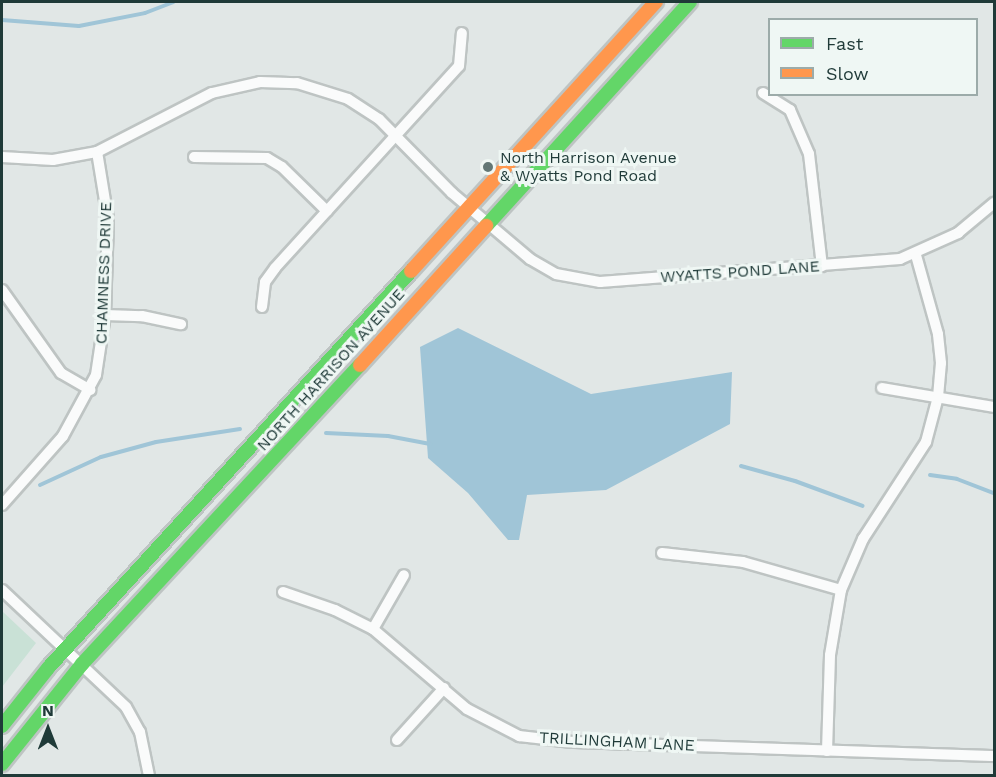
<!DOCTYPE html>
<style>
body{margin:0}
#map{position:relative;width:996px;height:777px;overflow:hidden;background:#e1e7e6;font-family:"Work Sans",sans-serif}
div>[style]{position:absolute}
.green>*{inset:0;background:#c9e1d6}
.water>*{inset:0;background:#a0c5d7}
.stream>*{height:4px;margin:-2px;padding:0 2px;transform-origin:2px;border-radius:2px;background:#a0c5d7}
.roads{filter:drop-shadow(2px 0 #bec4c3) drop-shadow(-2px 0 #bec4c3) drop-shadow(0 2px #bec4c3) drop-shadow(0 -2px #bec4c3)}
.street>*{height:10px;margin:-5px;padding:0 5px;transform-origin:5px;border-radius:5px;background:#fafbfb}
.fast>*{height:14px;margin:-7px;padding:0 7px;transform-origin:7px;border-radius:7px;background:#63d668}
.slow>*{height:14px;margin:-7px;padding:0 7px;transform-origin:7px;border-radius:7px;background:#ff974d}
.dots>*{width:16px;height:16px;translate:-50% -50%;box-sizing:border-box;border:3px solid #eff7f4;border-radius:50%}
span{translate:-50% -50%;white-space:nowrap;text-align:center;line-height:1.15;-webkit-text-stroke:6px #eff7f4;paint-order:stroke}
.poi-label{font-size:16px;color:#1f3a38}
.left{translate:0 -50%;text-align:left}
.street-label{font-size:16px;color:#1f3a38}
.frame{position:absolute;inset:0;border:3px solid #1f3a38;pointer-events:none}
.legend{position:absolute;left:768px;top:18px;width:210px;height:78px;box-sizing:border-box;background:#eff7f4;border:2px solid #9caba9;margin:0;padding:8px 10px;list-style:none;font-size:18px;color:#1f3a38}
.legend li{display:flex;align-items:center;gap:12px;height:30px}
.legend b{width:30px;border:2px solid #9caba9}
.north{position:absolute;left:18px;top:699px;width:60px;height:60px;-webkit-text-stroke:4px #eff7f4;paint-order:stroke;rotate:0deg;font-size:16px;font-weight:700;line-height:24px;text-align:center;color:#1f3a38}
.north::after{content:'';display:block;margin:auto;width:21px;height:27px;background:#1f3a38;clip-path:polygon(50% 0,100% 100%,50% 72%,0 100%)}
</style>
<div id="map">
<div class="green">
<div style="clip-path:polygon(2px 611px,36px 643px,2px 687px)"></div>
</div>
<div class="water">
<div style="clip-path:polygon(458px 328px,591px 394px,732px 372px,730px 424px,606px 490px,527px 495px,519px 540px,508px 540px,468px 493px,428px 458px,420px 347px)"></div>
</div>
<div class="stream">
<div style="left:2px;top:20px;width:77px;rotate:4.5deg"></div>
<div style="left:79px;top:26px;width:67px;rotate:-11.1deg"></div>
<div style="left:145px;top:13px;width:30px;rotate:-21deg"></div>
<div style="left:326px;top:433px;width:62px;rotate:2.8deg"></div>
<div style="left:388px;top:436px;width:43px;rotate:10.8deg"></div>
<div style="left:741px;top:466px;width:56px;rotate:15.5deg"></div>
<div style="left:795px;top:481px;width:72px;rotate:20.2deg"></div>
<div style="left:930px;top:475px;width:27px;rotate:8deg"></div>
<div style="left:957px;top:479px;width:40px;rotate:21deg"></div>
<div style="left:40px;top:485px;width:67px;rotate:-24.7deg"></div>
<div style="left:101px;top:457px;width:57px;rotate:-15.3deg"></div>
<div style="left:156px;top:442px;width:85px;rotate:-8.8deg"></div>
</div>
<div class="roads">
<div class="street">
<div style="left:763px;top:93px;width:32px;rotate:32deg"></div>
<div style="left:790px;top:110px;width:48px;rotate:66.6deg"></div>
<div style="left:809px;top:154px;width:113px;rotate:83.4deg"></div>
<div style="left:2px;top:157px;width:51px;rotate:3.4deg"></div>
<div style="left:53px;top:160px;width:45px;rotate:-10.3deg"></div>
<div style="left:97px;top:152px;width:129px;rotate:-27.2deg"></div>
<div style="left:212px;top:93px;width:49px;rotate:-12.9deg"></div>
<div style="left:260px;top:82px;width:37px;rotate:2deg"></div>
<div style="left:297px;top:83px;width:53px;rotate:17.4deg"></div>
<div style="left:348px;top:99px;width:37px;rotate:33deg"></div>
<div style="left:379px;top:119px;width:104px;rotate:45.4deg"></div>
<div style="left:452px;top:193px;width:102px;rotate:40.2deg"></div>
<div style="left:530px;top:259px;width:30px;rotate:30deg"></div>
<div style="left:556px;top:274px;width:45px;rotate:10.3deg"></div>
<div style="left:600px;top:282px;width:301px;rotate:-4.4deg"></div>
<div style="left:900px;top:259px;width:64px;rotate:-24.1deg"></div>
<div style="left:958px;top:233px;width:47px;rotate:-39.8deg"></div>
<div style="left:194px;top:157px;width:73px;rotate:0.8deg"></div>
<div style="left:267px;top:158px;width:17px;rotate:31deg"></div>
<div style="left:282px;top:167px;width:63px;rotate:44.4deg"></div>
<div style="left:2px;top:290px;width:102px;rotate:54.6deg"></div>
<div style="left:61px;top:373px;width:34px;rotate:30deg"></div>
<div style="left:262px;top:307px;width:25px;rotate:-83deg"></div>
<div style="left:265px;top:282px;width:17px;rotate:-54deg"></div>
<div style="left:275px;top:268px;width:273px;rotate:-47.7deg"></div>
<div style="left:459px;top:66px;width:33px;rotate:-85deg"></div>
<div style="left:105px;top:315px;width:37px;rotate:2deg"></div>
<div style="left:142px;top:316px;width:40px;rotate:12deg"></div>
<div style="left:882px;top:388px;width:114px;rotate:9.6deg"></div>
<div style="left:2px;top:505px;width:92px;rotate:-48.5deg"></div>
<div style="left:63px;top:436px;width:69px;rotate:-61.6deg"></div>
<div style="left:96px;top:375px;width:61px;rotate:-81.5deg"></div>
<div style="left:105px;top:315px;width:96px;rotate:-88.2deg"></div>
<div style="left:108px;top:219px;width:68px;rotate:-99.3deg"></div>
<div style="left:662px;top:553px;width:81px;rotate:6.3deg"></div>
<div style="left:743px;top:562px;width:102px;rotate:15.9deg"></div>
<div style="left:2px;top:590px;width:170px;rotate:43.3deg"></div>
<div style="left:126px;top:707px;width:29px;rotate:61deg"></div>
<div style="left:140px;top:732px;width:45px;rotate:78.4deg"></div>
<div style="left:283px;top:592px;width:55px;rotate:19.1deg"></div>
<div style="left:335px;top:610px;width:42px;rotate:26.6deg"></div>
<div style="left:373px;top:629px;width:123px;rotate:40.4deg"></div>
<div style="left:467px;top:709px;width:59px;rotate:27.4deg"></div>
<div style="left:519px;top:736px;width:53px;rotate:6.5deg"></div>
<div style="left:572px;top:742px;width:422px;rotate:1.9deg"></div>
<div style="left:373px;top:629px;width:62px;rotate:-60.1deg"></div>
<div style="left:397px;top:740px;width:70px;rotate:-47.9deg"></div>
<div style="left:827px;top:751px;width:96px;rotate:-88.2deg"></div>
<div style="left:830px;top:655px;width:66px;rotate:-80.4deg"></div>
<div style="left:841px;top:590px;width:56px;rotate:-66.7deg"></div>
<div style="left:863px;top:539px;width:116px;rotate:-57deg"></div>
<div style="left:926px;top:442px;width:47px;rotate:-75.1deg"></div>
<div style="left:938px;top:397px;width:34px;rotate:-85deg"></div>
<div style="left:941px;top:363px;width:29px;rotate:-96deg"></div>
<div style="left:938px;top:334px;width:82px;rotate:-105.6deg"></div>
</div>
<div class="fast">
<div style="left:486px;top:226px;width:303px;rotate:-47.7deg"></div>
<div style="left:2px;top:726px;width:75px;rotate:-51.5deg"></div>
<div style="left:49px;top:667px;width:537px;rotate:-47.57deg"></div>
<div style="left:2px;top:764px;width:128px;rotate:-51.3deg"></div>
<div style="left:82px;top:664px;width:408px;rotate:-47.1deg"></div>
</div>
<div class="slow">
<div style="left:411px;top:271px;width:364px;rotate:-47.7deg"></div>
<div style="left:360px;top:365px;width:188px;rotate:-47.8deg"></div>
</div>
</div>
<div class="dots">
<div style="left:488px;top:167px;background:#637775"></div>
</div>
<div class="poi-label">
<span class="left" style="left:500px;top:167px">North Harrison Avenue<br>&amp; Wyatts Pond Road</span>
</div>
<div class="street-label">
<span style="left:740px;top:272px;rotate:-4deg">WYATTS POND LANE</span>
<span style="left:104px;top:273px;rotate:-88deg">CHAMNESS DRIVE</span>
<span style="left:331px;top:370px;rotate:-48deg">NORTH HARRISON AVENUE</span>
<span style="left:617px;top:742px;rotate:3deg">TRILLINGHAM LANE</span>
</div>
<div class="frame"></div>
<ul class="legend">
<li><b style="height:8px;background:#63d668"></b>Fast</li>
<li><b style="height:8px;background:#ff974d"></b>Slow</li>
</ul>
<div class="north">N</div>
</div>
